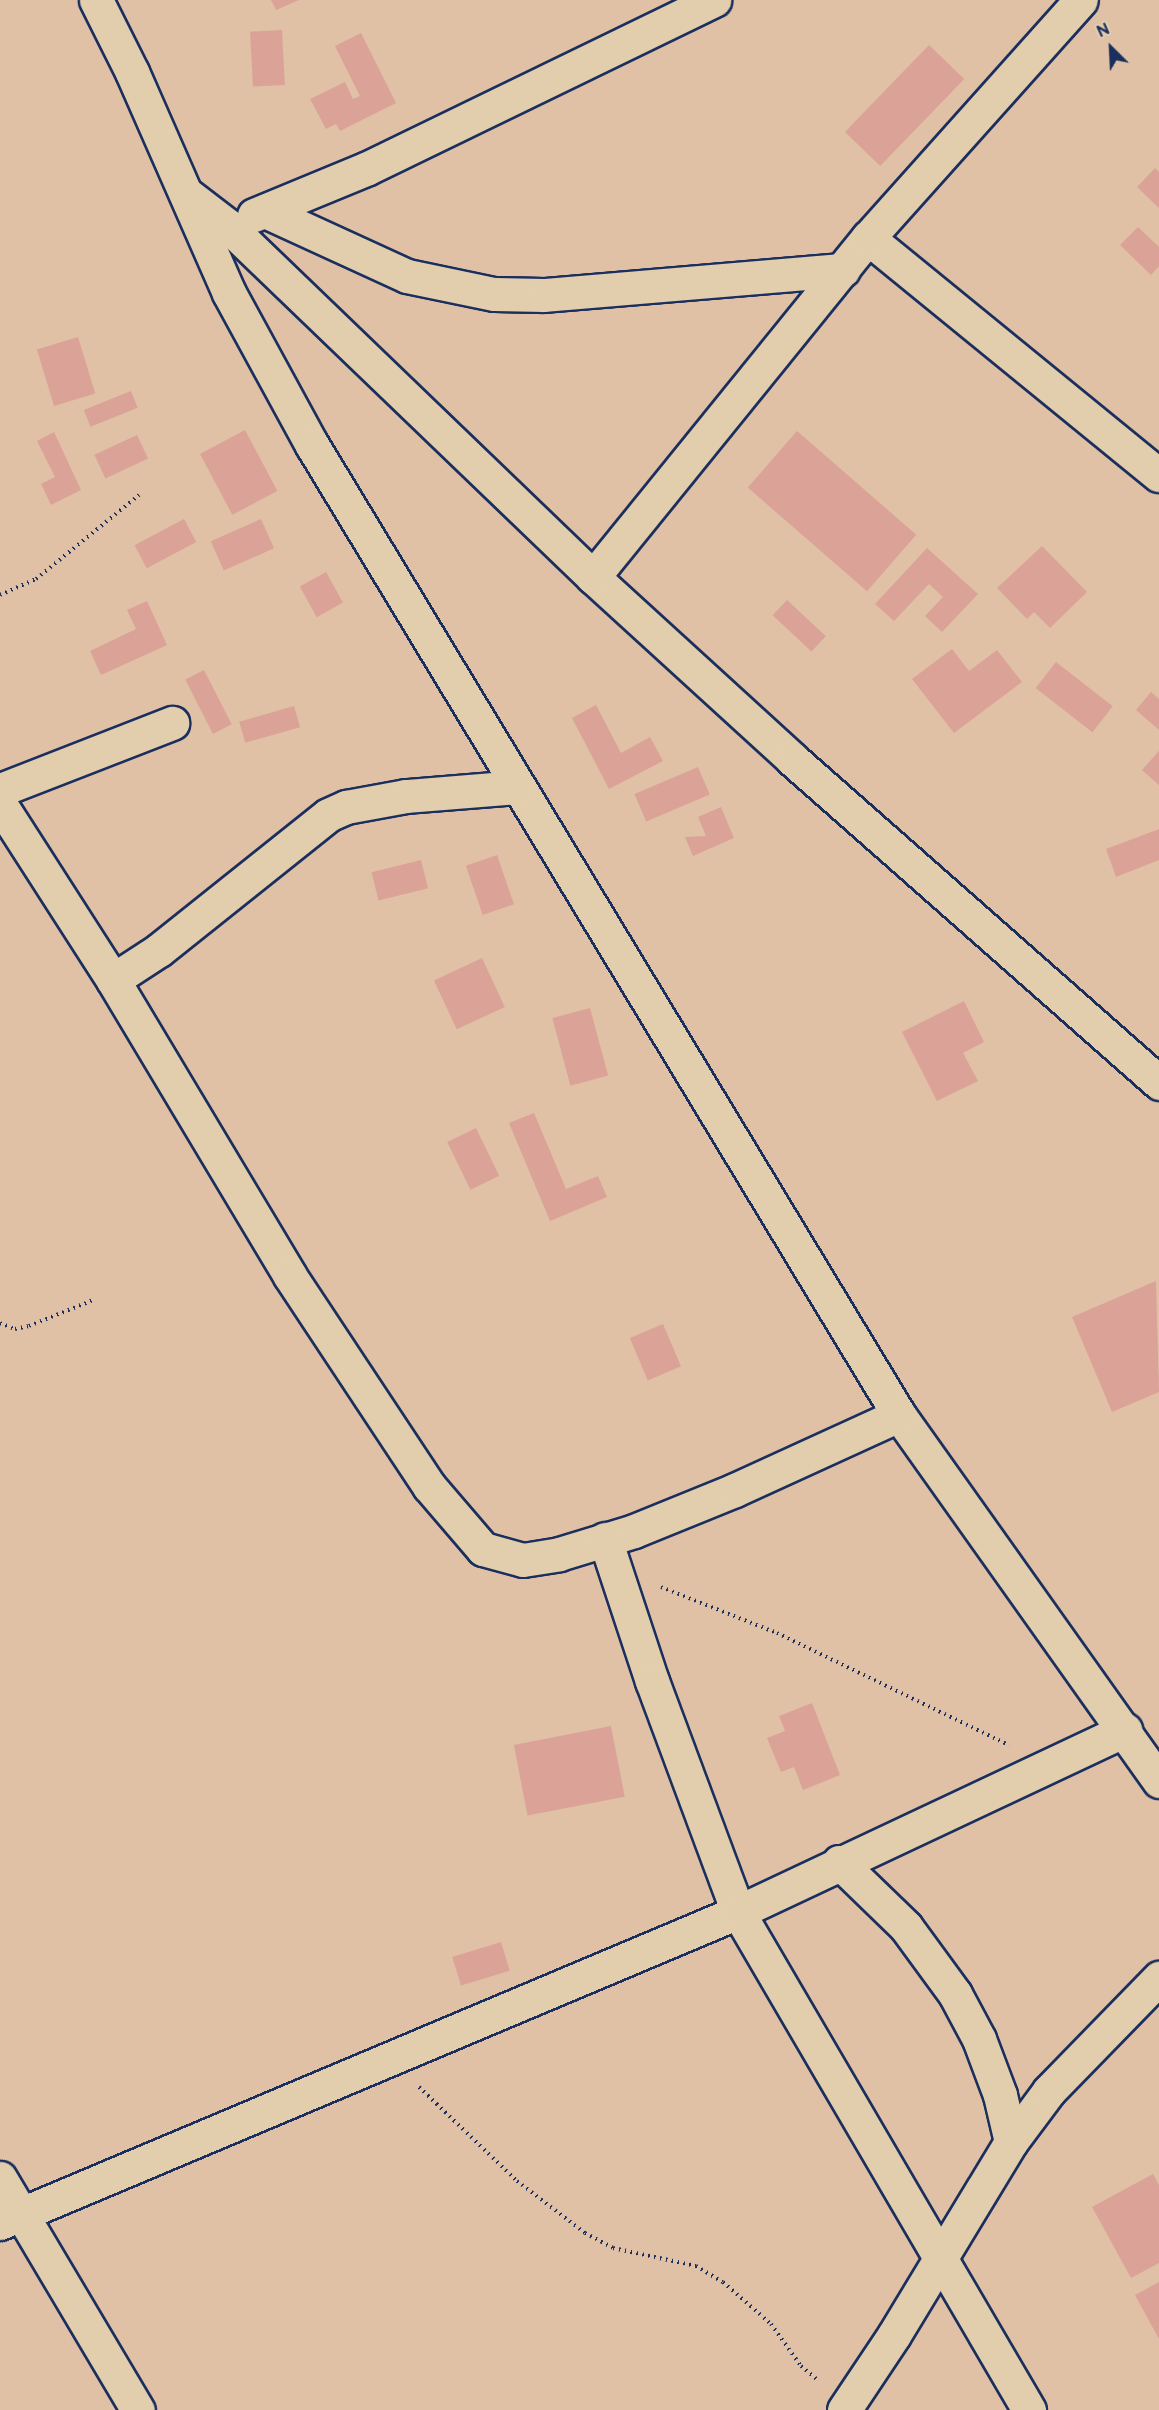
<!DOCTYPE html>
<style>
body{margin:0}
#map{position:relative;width:1159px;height:2410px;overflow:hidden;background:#e0c1a6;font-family:"Balsamiq Sans",sans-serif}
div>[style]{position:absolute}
.building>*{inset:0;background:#dba297;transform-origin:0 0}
.path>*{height:4px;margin-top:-2px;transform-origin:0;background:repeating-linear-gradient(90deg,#1b2f5e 0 1.5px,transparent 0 6px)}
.roads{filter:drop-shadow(2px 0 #1b2f5e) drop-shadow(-2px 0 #1b2f5e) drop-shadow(0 2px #1b2f5e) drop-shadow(0 -2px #1b2f5e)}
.minor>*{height:33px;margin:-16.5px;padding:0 16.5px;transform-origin:16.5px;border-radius:16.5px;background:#e2cead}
span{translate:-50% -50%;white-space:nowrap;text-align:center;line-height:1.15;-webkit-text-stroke:4.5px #e2cead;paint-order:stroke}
.north{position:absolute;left:1081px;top:18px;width:60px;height:60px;-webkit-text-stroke:4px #e2cead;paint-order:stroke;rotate:336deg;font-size:16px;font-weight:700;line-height:24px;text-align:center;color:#1b2f5e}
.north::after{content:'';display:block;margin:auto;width:21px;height:27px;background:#1b2f5e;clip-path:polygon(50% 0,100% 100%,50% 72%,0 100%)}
</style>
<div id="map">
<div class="building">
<div style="clip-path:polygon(271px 0,299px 0,276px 10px)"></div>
<div style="left:282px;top:30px;width:55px;height:32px;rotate:87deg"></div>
<div style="clip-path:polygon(361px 33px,396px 103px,340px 131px,336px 124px,326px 129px,310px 99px,345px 82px,353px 99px,360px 96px,335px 46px)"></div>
<div style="left:929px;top:45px;width:49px;height:121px;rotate:44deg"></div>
<div style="clip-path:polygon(1155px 168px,1159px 172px,1159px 208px,1137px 187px)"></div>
<div style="clip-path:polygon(1138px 227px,1159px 247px,1159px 266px,1151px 275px,1120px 245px)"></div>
<div style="left:78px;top:337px;width:59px;height:43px;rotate:73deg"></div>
<div style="left:131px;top:391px;width:18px;height:51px;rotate:68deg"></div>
<div style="left:245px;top:430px;width:69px;height:51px;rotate:62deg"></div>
<div style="left:797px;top:431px;width:158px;height:75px;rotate:41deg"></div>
<div style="clip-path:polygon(54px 432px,81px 490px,51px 505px,41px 484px,55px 477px,37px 441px)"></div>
<div style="left:137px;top:435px;width:26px;height:47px;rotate:65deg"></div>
<div style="left:184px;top:519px;width:26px;height:56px;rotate:62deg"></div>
<div style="left:261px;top:519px;width:32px;height:55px;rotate:66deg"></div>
<div style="clip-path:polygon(1042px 546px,1087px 592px,1050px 628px,1034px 612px,1027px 619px,997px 588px)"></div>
<div style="clip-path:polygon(927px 548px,978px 594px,942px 632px,925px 616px,943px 597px,929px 584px,894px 621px,875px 604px)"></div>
<div style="left:326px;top:572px;width:35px;height:30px;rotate:61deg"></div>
<div style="left:787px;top:600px;width:53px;height:21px;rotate:43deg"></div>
<div style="clip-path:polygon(147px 601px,167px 645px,101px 675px,90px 651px,136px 629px,127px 610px)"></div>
<div style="clip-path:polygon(952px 649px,969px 671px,997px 650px,1022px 682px,954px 733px,912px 679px)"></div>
<div style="left:1056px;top:662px;width:72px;height:33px;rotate:38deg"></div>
<div style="left:204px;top:670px;width:61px;height:21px;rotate:63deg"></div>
<div style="clip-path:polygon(1151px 692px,1159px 699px,1159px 730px,1136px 710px)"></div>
<div style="clip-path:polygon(596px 705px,621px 753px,650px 737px,663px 761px,609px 789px,572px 718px)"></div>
<div style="left:294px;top:706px;width:22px;height:57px;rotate:74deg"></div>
<div style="clip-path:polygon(1159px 751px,1159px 785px,1142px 770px)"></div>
<div style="left:698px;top:767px;width:30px;height:69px;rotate:67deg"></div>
<div style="clip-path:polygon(721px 807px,734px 838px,693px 856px,685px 837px,706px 836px,698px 817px)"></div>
<div style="clip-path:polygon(1159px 829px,1159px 860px,1116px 877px,1106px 849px)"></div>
<div style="left:497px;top:855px;width:52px;height:33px;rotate:71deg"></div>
<div style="left:421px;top:860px;width:29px;height:51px;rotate:76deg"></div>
<div style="left:482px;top:958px;width:54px;height:53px;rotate:65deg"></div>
<div style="clip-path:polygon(964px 1001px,984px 1042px,963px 1053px,978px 1081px,937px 1101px,902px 1032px)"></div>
<div style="left:590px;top:1008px;width:70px;height:39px;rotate:75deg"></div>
<div style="clip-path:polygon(534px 1113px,566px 1189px,598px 1176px,607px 1197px,550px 1221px,509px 1123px)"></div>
<div style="left:476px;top:1128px;width:53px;height:32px;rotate:64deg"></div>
<div style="clip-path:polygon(1156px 1281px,1159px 1392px,1112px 1412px,1072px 1317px)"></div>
<div style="left:663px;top:1324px;width:46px;height:36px;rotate:67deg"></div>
<div style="clip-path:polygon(812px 1703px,840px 1775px,803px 1790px,794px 1767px,781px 1772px,767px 1738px,785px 1731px,779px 1716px)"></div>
<div style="left:611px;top:1726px;width:72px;height:99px;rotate:79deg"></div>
<div style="left:501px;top:1942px;width:30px;height:51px;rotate:73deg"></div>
<div style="clip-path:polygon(1153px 2174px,1159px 2185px,1159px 2263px,1131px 2278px,1092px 2207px)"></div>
<div style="clip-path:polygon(1159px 2282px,1159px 2339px,1135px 2295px)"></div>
</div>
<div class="path">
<div style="left:0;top:595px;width:39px;rotate:-24deg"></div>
<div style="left:36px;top:579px;width:133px;rotate:-39.2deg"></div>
<div style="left:0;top:1323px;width:16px;rotate:22deg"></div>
<div style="left:15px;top:1329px;width:14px;rotate:-12deg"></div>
<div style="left:29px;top:1326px;width:69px;rotate:-22.1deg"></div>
<div style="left:661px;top:1587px;width:125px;rotate:21.6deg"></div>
<div style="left:777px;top:1633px;width:258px;rotate:25.8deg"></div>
<div style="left:419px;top:2087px;width:136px;rotate:43.8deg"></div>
<div style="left:517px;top:2181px;width:86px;rotate:37.4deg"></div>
<div style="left:585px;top:2233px;width:32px;rotate:28deg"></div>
<div style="left:613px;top:2248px;width:85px;rotate:12.2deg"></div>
<div style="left:696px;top:2266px;width:31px;rotate:31deg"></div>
<div style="left:723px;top:2282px;width:64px;rotate:41.2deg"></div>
<div style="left:771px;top:2324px;width:52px;rotate:54.5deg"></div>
<div style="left:801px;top:2366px;width:23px;rotate:40deg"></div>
</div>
<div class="roads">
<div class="minor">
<div style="left:96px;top:0;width:80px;rotate:63.4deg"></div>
<div style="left:132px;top:72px;width:241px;rotate:66.3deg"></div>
<div style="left:229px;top:293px;width:173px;rotate:61.4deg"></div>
<div style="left:312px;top:445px;width:1134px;rotate:58.82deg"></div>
<div style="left:899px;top:1415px;width:449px;rotate:54.6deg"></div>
<div style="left:188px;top:195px;width:49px;rotate:37.6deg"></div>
<div style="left:227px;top:225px;width:508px;rotate:43.88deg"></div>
<div style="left:593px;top:577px;width:270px;rotate:42.4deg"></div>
<div style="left:792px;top:759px;width:490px;rotate:41.4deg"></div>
<div style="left:265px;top:211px;width:156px;rotate:24.6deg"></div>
<div style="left:407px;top:276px;width:89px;rotate:11.7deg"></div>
<div style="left:494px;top:294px;width:50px;rotate:1.1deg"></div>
<div style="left:544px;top:295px;width:300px;rotate:-4.8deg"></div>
<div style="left:254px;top:215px;width:123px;rotate:-22.4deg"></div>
<div style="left:368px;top:168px;width:385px;rotate:-25.9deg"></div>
<div style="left:868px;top:238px;width:375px;rotate:39.2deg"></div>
<div style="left:593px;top:577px;width:437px;rotate:-51deg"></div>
<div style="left:868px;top:238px;width:319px;rotate:-48.2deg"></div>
<div style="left:0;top:790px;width:185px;rotate:-21.3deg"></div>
<div style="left:0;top:804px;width:209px;rotate:57.3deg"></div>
<div style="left:113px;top:980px;width:345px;rotate:59.1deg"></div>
<div style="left:290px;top:1276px;width:252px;rotate:56.5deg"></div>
<div style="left:429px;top:1486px;width:83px;rotate:49.4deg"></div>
<div style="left:483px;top:1549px;width:41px;rotate:15.4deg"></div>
<div style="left:523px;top:1560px;width:36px;rotate:-9deg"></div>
<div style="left:559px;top:1554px;width:78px;rotate:-17deg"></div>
<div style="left:634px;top:1531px;width:109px;rotate:-22.1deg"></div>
<div style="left:735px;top:1490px;width:180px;rotate:-24.6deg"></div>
<div style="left:113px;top:980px;width:55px;rotate:-33.1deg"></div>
<div style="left:159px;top:950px;width:216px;rotate:-38.6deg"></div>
<div style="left:328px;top:815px;width:20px;rotate:-24deg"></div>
<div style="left:346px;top:807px;width:61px;rotate:-10.4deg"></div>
<div style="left:406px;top:796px;width:111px;rotate:-4.6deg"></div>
<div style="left:605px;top:1539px;width:150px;rotate:71.7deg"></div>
<div style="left:652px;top:1681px;width:246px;rotate:69.6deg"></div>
<div style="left:738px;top:1912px;width:577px;rotate:59.7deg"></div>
<div style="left:839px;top:1862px;width:93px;rotate:44.1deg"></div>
<div style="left:906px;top:1927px;width:83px;rotate:53.8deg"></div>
<div style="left:955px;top:1994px;width:51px;rotate:61.9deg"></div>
<div style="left:979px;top:2039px;width:60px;rotate:69.4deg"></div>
<div style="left:1000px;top:2095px;width:48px;rotate:76.8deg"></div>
<div style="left:0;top:2178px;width:270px;rotate:59.3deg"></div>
<div style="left:0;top:2223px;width:801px;rotate:-22.85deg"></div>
<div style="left:738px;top:1912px;width:428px;rotate:-25.2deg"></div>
<div style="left:844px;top:2410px;width:90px;rotate:-56.3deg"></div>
<div style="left:894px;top:2335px;width:226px;rotate:-58.8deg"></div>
<div style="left:1011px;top:2142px;width:64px;rotate:-53.3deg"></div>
<div style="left:1049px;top:2091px;width:158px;rotate:-45.8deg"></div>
</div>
</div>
<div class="north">N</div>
</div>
